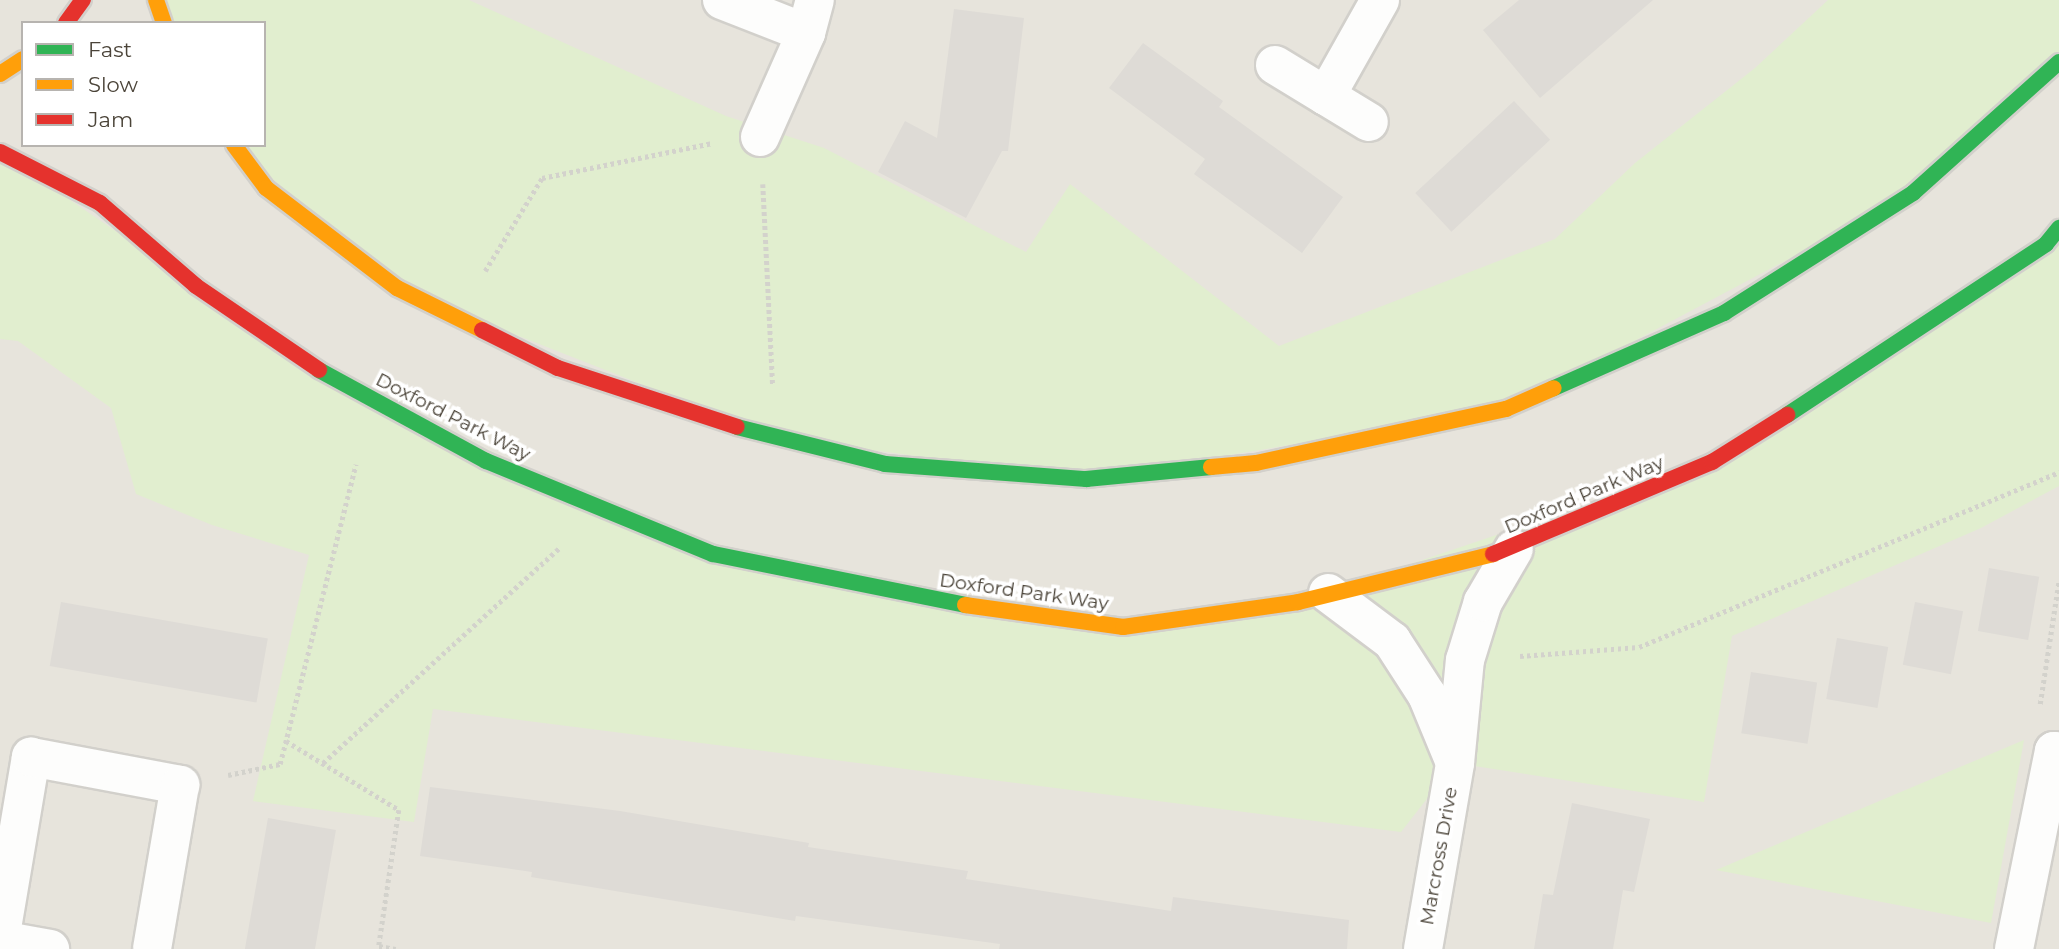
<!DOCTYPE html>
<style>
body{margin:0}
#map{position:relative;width:2059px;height:949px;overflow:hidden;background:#f4f2ee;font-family:Montserrat,sans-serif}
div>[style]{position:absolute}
.residential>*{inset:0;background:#e7e4dc}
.green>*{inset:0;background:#e1eecf}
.building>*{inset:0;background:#dedbd6;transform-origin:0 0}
.path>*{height:4.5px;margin-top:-2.25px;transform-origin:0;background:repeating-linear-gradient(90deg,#d3d2cc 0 3.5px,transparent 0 7px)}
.roads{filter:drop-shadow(2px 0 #d2d0cb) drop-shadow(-2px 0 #d2d0cb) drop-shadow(0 2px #d2d0cb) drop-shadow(0 -2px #d2d0cb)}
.street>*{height:38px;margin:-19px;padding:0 19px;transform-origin:19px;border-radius:19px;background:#fdfdfc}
.fast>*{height:16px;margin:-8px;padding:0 8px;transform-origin:8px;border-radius:8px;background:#30b455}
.slow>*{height:16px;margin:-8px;padding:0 8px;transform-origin:8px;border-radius:8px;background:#ff9f0a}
.jam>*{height:16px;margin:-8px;padding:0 8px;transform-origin:8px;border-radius:8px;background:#e5322d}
span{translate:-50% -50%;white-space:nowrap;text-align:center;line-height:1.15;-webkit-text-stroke:7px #fff;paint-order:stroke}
.street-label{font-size:19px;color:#4b4439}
.legend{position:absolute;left:21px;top:21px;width:245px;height:126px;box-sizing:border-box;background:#fff;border:2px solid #b7b4b0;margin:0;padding:9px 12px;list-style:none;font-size:21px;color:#4b4439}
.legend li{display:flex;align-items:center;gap:14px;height:35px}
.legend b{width:35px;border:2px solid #b7b4b0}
</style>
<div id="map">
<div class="residential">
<div style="clip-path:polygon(evenodd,0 0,2059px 0,2059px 949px,0 949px,0 0,23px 23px,264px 23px,264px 145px,23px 145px,23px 23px)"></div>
</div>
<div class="green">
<div style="clip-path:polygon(156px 0,469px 0,726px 116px,824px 148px,1026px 252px,1070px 184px,1279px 346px,1555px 239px,1635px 163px,1755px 68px,1828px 0,2059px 0,2059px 62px,1913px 193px,1506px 409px,1086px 479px,776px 437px,397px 288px,234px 145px,264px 145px,264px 23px,164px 23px)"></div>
<div style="clip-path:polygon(0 152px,326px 375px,713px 554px,1123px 627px,1298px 602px,1712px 462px,2059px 228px,2059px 486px,1981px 528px,1732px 636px,1704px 802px,1455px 763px,1401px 832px,433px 709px,414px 822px,253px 801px,309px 555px,212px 525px,136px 494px,111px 408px,18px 341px,0 339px)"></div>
<div style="clip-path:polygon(2024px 740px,1991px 923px,1716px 870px)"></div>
</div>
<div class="building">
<div style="clip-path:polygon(1519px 0,1653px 0,1540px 98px,1483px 30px)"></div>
<div style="clip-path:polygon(954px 9px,1024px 18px,1008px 151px,1002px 151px,966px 218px,878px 172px,905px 121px,937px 138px)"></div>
<div style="clip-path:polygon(1143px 43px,1223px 101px,1219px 107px,1343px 197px,1302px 253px,1194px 174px,1205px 159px,1109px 88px)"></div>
<div style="left:1514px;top:101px;width:53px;height:135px;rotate:47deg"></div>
<div style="left:1989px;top:568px;width:51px;height:64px;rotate:10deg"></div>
<div style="left:61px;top:602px;width:210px;height:65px;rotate:10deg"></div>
<div style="left:1915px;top:602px;width:49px;height:64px;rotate:11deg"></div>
<div style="left:1837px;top:638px;width:52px;height:62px;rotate:10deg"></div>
<div style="left:1751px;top:672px;width:67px;height:62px;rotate:9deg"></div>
<div style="clip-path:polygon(430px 787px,620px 811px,809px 843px,808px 847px,968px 871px,966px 879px,1171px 911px,1173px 897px,1349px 920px,1347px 949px,999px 949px,1000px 944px,796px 916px,795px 921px,531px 877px,532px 872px,420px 856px)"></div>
<div style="clip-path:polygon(1572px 803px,1650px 819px,1634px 892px,1623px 890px,1613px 949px,1534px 949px,1543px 894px,1553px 895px)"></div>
<div style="left:268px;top:818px;width:69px;height:133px;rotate:10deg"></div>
</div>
<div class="path">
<div style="left:763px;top:184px;width:201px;rotate:87.2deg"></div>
<div style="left:485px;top:271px;width:109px;rotate:-58.5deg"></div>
<div style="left:542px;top:178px;width:174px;rotate:-11.6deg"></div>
<div style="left:1520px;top:656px;width:119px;rotate:-4.3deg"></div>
<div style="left:1639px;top:647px;width:455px;rotate:-22.6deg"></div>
<div style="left:2040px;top:704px;width:125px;rotate:-81.3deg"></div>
<div style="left:286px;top:741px;width:132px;rotate:31.4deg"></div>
<div style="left:399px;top:810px;width:137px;rotate:98.4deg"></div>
<div style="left:379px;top:946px;width:17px;rotate:10deg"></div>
<div style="left:323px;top:763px;width:321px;rotate:-42.3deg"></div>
<div style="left:228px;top:775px;width:53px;rotate:-11.9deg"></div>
<div style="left:280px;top:764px;width:309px;rotate:-75.8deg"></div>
</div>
<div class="roads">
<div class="street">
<div style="left:722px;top:0;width:90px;rotate:21.4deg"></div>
<div style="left:1275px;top:65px;width:60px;rotate:31.3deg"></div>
<div style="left:1326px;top:96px;width:110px;rotate:-60.6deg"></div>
<div style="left:1326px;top:96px;width:50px;rotate:31.2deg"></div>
<div style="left:760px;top:137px;width:114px;rotate:-66.1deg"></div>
<div style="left:806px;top:33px;width:34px;rotate:-75deg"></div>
<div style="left:1328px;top:593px;width:80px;rotate:36.9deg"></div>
<div style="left:1392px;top:641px;width:64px;rotate:57.1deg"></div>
<div style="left:1427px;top:695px;width:68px;rotate:67.6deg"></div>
<div style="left:0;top:940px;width:186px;rotate:-80.4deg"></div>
<div style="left:31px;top:757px;width:152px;rotate:10.6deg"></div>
<div style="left:180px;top:785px;width:166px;rotate:99.7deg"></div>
<div style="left:0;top:940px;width:51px;rotate:10.2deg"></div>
<div style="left:1423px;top:949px;width:189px;rotate:-80.2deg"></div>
<div style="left:1455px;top:763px;width:103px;rotate:-84.5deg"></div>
<div style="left:1465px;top:660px;width:61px;rotate:-72.8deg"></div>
<div style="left:1483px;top:602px;width:61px;rotate:-59.7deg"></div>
<div style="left:2014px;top:949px;width:202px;rotate:-78.6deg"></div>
<div style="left:2054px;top:751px;width:5px;rotate:11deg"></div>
</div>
<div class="fast">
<div style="left:319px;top:370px;width:190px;rotate:28.6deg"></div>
<div style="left:486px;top:461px;width:245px;rotate:22.3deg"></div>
<div style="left:713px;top:554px;width:257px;rotate:11.4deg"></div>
<div style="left:1554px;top:388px;width:186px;rotate:-23.8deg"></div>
<div style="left:1724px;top:313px;width:224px;rotate:-32.4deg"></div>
<div style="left:1913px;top:193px;width:196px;rotate:-41.9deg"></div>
<div style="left:1787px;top:415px;width:310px;rotate:-33.4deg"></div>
<div style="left:2046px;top:244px;width:21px;rotate:-51deg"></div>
<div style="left:737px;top:427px;width:153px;rotate:14deg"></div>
<div style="left:885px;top:464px;width:202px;rotate:4.3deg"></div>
<div style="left:1086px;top:479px;width:126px;rotate:-5.5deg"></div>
</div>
<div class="slow">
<div style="left:156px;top:0;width:24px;rotate:71deg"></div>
<div style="left:0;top:74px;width:27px;rotate:-33deg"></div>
<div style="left:234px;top:145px;width:54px;rotate:53.3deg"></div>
<div style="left:266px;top:188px;width:165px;rotate:37.4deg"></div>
<div style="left:397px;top:288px;width:95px;rotate:26.3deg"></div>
<div style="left:1211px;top:467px;width:45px;rotate:-5.1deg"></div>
<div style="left:1256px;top:463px;width:256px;rotate:-12.2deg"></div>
<div style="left:1506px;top:409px;width:52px;rotate:-23.6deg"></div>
<div style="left:965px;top:605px;width:160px;rotate:7.9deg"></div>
<div style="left:1123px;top:627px;width:177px;rotate:-8.1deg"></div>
<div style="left:1298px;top:602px;width:201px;rotate:-13.8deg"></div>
</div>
<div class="jam">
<div style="left:66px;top:23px;width:29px;rotate:-54deg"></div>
<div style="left:0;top:152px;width:112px;rotate:27deg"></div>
<div style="left:100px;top:203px;width:127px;rotate:40.8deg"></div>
<div style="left:196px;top:286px;width:149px;rotate:34.3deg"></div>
<div style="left:482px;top:330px;width:85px;rotate:26.6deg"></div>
<div style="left:558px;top:368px;width:188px;rotate:18.2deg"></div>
<div style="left:1493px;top:554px;width:238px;rotate:-22.8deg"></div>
<div style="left:1712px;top:462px;width:89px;rotate:-32.1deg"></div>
</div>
</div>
<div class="street-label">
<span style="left:453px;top:417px;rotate:27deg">Doxford Park Way</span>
<span style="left:1584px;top:495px;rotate:-23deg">Doxford Park Way</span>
<span style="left:1024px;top:592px;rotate:8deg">Doxford Park Way</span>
<span style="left:1439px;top:856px;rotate:-80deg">Marcross Drive</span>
</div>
<ul class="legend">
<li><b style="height:9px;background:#30b455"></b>Fast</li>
<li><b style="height:9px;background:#ff9f0a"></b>Slow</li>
<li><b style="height:9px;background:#e5322d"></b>Jam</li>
</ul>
</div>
